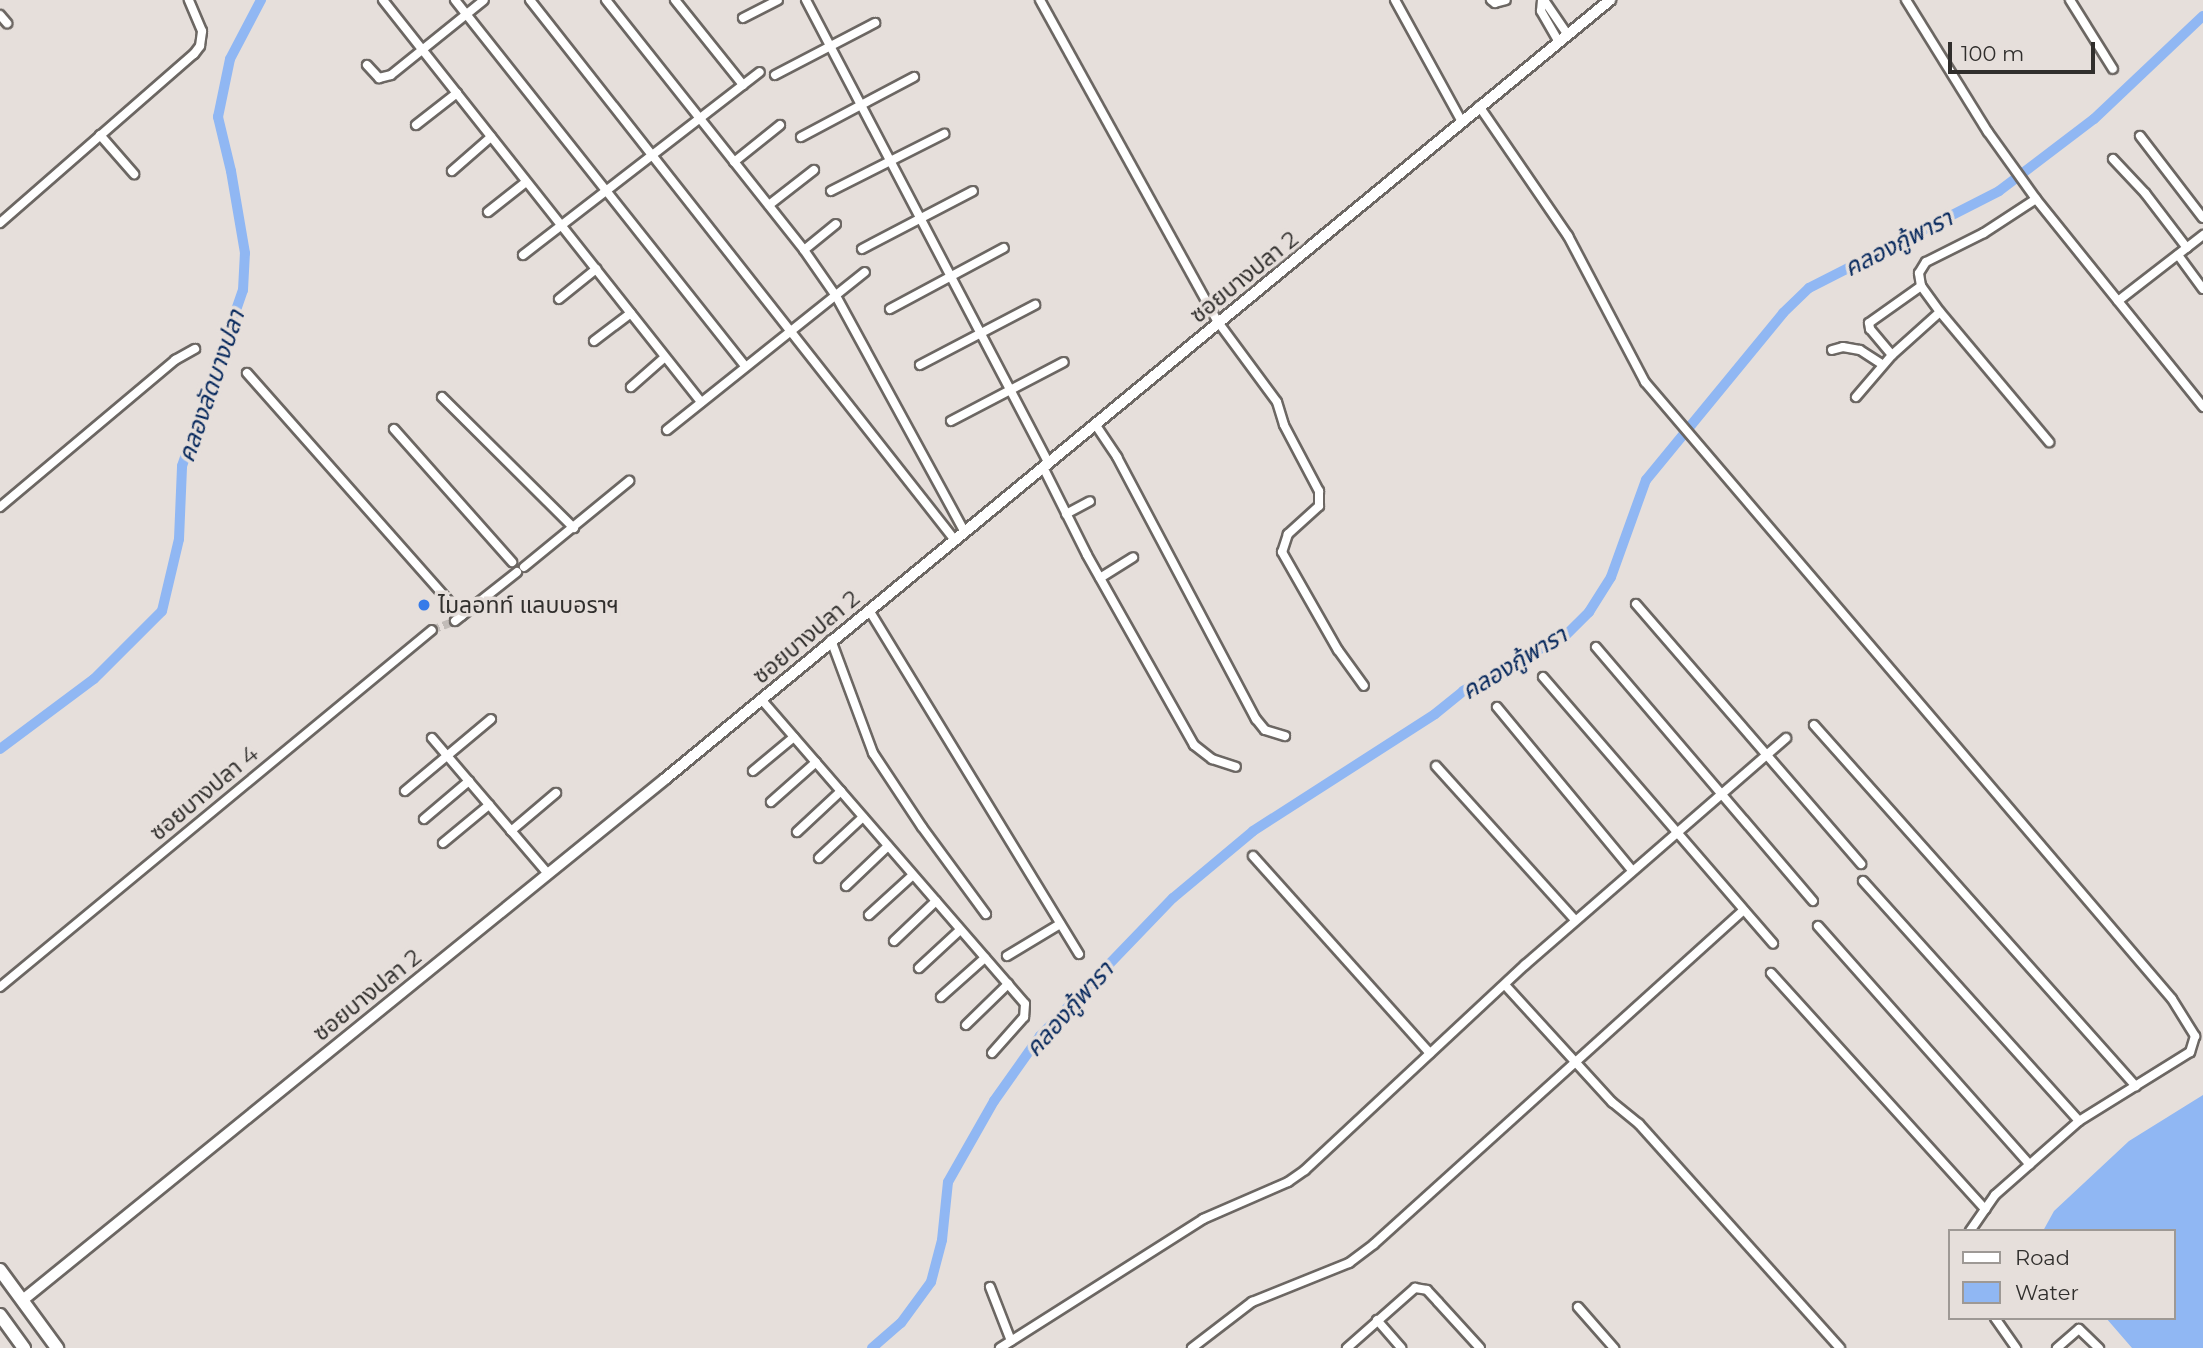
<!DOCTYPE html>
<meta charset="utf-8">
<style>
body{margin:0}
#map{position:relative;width:2203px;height:1348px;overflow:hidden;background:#e6dfdb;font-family:Montserrat,"Noto Sans Thai",sans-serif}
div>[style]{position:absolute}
.water>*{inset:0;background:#90b7f3}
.canal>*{height:10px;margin:-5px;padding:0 5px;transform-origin:5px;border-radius:5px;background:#90b7f3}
.minor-tunnel>*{height:8px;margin-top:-4px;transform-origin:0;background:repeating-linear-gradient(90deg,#c2bcb8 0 8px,transparent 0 12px)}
.roads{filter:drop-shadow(2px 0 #6c6763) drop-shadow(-2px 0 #6c6763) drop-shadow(0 2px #6c6763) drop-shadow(0 -2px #6c6763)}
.minor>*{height:8px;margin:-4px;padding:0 4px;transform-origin:4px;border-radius:4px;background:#fff}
.tertiary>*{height:10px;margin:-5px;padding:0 5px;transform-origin:5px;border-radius:5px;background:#fff}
.primary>*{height:12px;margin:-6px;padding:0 6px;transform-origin:6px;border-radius:6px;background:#fff}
.dots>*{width:19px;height:19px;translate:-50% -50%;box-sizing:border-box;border:4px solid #e6dfdb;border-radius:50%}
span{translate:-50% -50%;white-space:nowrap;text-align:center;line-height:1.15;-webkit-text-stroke:7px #e6dfdb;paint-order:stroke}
.street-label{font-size:23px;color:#312f2d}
.poi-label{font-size:23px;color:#312f2d}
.left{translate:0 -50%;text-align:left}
.water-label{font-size:24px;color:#05275c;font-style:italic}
.legend{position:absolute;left:1948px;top:1229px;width:228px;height:91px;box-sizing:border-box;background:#e6dfdb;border:2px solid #9e9995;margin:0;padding:9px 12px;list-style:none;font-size:21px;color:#312f2d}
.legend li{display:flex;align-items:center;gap:14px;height:35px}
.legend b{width:35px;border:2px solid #9e9995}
.scale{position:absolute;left:1948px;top:42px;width:147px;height:32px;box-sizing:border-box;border:4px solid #312f2d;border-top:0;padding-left:9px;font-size:21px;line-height:24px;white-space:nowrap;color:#312f2d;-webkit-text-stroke:5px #e6dfdb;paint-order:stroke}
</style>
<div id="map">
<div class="water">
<div style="clip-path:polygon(2203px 1095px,2203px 1348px,2132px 1348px,2106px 1318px,2173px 1318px,2173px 1231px,2043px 1231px,2054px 1211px,2129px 1141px)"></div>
</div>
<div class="canal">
<div style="left:0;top:749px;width:117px;rotate:-36.7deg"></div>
<div style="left:94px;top:679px;width:96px;rotate:-45deg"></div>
<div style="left:162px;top:611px;width:74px;rotate:-76.7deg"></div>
<div style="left:179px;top:539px;width:73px;rotate:-87.6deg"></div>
<div style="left:182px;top:466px;width:186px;rotate:-70.9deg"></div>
<div style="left:243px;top:290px;width:37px;rotate:-87deg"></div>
<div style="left:245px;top:253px;width:83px;rotate:-99.7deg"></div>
<div style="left:231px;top:171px;width:56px;rotate:-103.5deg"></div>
<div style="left:218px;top:117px;width:59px;rotate:-78.3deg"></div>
<div style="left:230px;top:59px;width:67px;rotate:-62.3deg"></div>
<div style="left:872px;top:1348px;width:38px;rotate:-41deg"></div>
<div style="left:901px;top:1323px;width:51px;rotate:-53.8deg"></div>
<div style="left:931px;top:1282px;width:43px;rotate:-75.3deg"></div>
<div style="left:942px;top:1240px;width:58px;rotate:-84.1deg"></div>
<div style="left:948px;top:1182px;width:93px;rotate:-60.4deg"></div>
<div style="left:994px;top:1101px;width:80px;rotate:-54.7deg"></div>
<div style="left:1040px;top:1036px;width:192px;rotate:-46.1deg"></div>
<div style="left:1173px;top:898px;width:104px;rotate:-39.9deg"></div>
<div style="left:1253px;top:831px;width:216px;rotate:-32.7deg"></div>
<div style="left:1435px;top:714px;width:36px;rotate:-39deg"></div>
<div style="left:1463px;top:691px;width:117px;rotate:-28.5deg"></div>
<div style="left:1566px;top:635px;width:33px;rotate:-45deg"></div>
<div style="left:1589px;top:612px;width:41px;rotate:-57.8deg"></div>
<div style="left:1611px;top:577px;width:103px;rotate:-70.2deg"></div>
<div style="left:1646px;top:480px;width:216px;rotate:-50.6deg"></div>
<div style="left:1783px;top:313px;width:36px;rotate:-44deg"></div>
<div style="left:1809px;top:288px;width:213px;rotate:-27deg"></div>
<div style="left:1999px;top:191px;width:119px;rotate:-37.2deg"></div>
<div style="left:2094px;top:119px;width:150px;rotate:-43.4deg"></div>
</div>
<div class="minor-tunnel">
<div style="left:432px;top:630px;width:25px;rotate:-21deg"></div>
</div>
<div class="roads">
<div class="minor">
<div style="left:383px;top:0;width:513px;rotate:51.65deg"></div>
<div style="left:455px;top:0;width:467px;rotate:51.6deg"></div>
<div style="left:530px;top:0;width:686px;rotate:51.81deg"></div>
<div style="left:606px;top:0;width:319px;rotate:51.6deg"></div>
<div style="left:804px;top:250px;width:56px;rotate:55.2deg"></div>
<div style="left:836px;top:296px;width:268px;rotate:61.4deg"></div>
<div style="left:675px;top:0;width:109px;rotate:51.3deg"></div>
<div style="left:806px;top:0;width:522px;rotate:62.35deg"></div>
<div style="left:1040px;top:0;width:368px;rotate:61.1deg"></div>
<div style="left:1218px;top:322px;width:99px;rotate:53.6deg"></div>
<div style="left:1277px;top:402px;width:24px;rotate:73deg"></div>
<div style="left:1284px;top:425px;width:75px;rotate:62.1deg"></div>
<div style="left:1319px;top:491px;width:15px;rotate:90deg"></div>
<div style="left:1319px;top:506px;width:42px;rotate:137.9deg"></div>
<div style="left:1288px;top:534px;width:19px;rotate:108deg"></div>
<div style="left:1282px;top:552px;width:113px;rotate:60.3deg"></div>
<div style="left:1338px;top:650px;width:44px;rotate:54.2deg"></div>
<div style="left:1395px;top:0;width:137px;rotate:61.2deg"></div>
<div style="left:1491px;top:0;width:5px;rotate:37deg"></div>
<div style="left:1495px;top:3px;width:11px;rotate:-15deg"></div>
<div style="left:1542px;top:0;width:11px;rotate:95deg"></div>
<div style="left:1541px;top:11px;width:36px;rotate:60deg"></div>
<div style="left:1544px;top:0;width:42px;rotate:55.6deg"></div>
<div style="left:1906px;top:0;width:155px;rotate:58.2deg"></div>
<div style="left:1988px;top:132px;width:82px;rotate:54.4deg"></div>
<div style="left:2036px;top:199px;width:267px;rotate:51.2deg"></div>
<div style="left:2070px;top:0;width:81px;rotate:58.1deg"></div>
<div style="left:0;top:15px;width:11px;rotate:49deg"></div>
<div style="left:743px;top:18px;width:39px;rotate:-27deg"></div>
<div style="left:367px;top:65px;width:18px;rotate:47deg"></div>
<div style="left:379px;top:78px;width:12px;rotate:-14deg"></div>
<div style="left:391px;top:75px;width:119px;rotate:-38.9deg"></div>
<div style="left:775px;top:75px;width:113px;rotate:-27.5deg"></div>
<div style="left:1479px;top:106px;width:158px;rotate:55.6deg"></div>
<div style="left:1568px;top:236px;width:165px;rotate:62.2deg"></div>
<div style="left:1645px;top:382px;width:811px;rotate:49.5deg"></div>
<div style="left:2172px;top:999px;width:44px;rotate:58.1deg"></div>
<div style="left:2195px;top:1036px;width:17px;rotate:107deg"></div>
<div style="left:2190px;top:1052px;width:131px;rotate:148.1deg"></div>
<div style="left:2079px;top:1121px;width:112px;rotate:138.6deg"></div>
<div style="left:1995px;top:1195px;width:44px;rotate:124.8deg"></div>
<div style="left:416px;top:125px;width:52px;rotate:-38deg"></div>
<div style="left:100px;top:135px;width:52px;rotate:48.9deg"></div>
<div style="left:2140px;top:136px;width:103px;rotate:52.5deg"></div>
<div style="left:801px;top:137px;width:128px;rotate:-28deg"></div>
<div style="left:2113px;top:159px;width:47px;rotate:46.7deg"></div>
<div style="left:2145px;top:193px;width:69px;rotate:52.6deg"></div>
<div style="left:734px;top:162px;width:59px;rotate:-38.8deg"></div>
<div style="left:452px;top:171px;width:52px;rotate:-41.1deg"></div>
<div style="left:831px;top:191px;width:127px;rotate:-26.8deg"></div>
<div style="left:769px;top:205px;width:57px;rotate:-37.9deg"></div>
<div style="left:488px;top:212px;width:48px;rotate:-38.3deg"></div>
<div style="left:0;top:223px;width:257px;rotate:-41.1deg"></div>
<div style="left:194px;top:54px;width:10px;rotate:-53deg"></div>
<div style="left:200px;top:46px;width:15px;rotate:-82deg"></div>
<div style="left:202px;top:31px;width:34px;rotate:-113deg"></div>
<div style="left:862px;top:249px;width:125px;rotate:-27.6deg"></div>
<div style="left:804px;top:250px;width:41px;rotate:-39.1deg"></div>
<div style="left:523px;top:255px;width:299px;rotate:-37.7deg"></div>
<div style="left:2178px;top:255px;width:42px;rotate:53.7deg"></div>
<div style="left:559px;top:299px;width:48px;rotate:-39deg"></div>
<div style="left:2118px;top:301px;width:108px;rotate:-37.8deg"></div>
<div style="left:890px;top:309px;width:129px;rotate:-28.2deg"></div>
<div style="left:1940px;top:312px;width:170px;rotate:50deg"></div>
<div style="left:594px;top:341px;width:46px;rotate:-37.1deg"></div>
<div style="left:1832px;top:350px;width:11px;rotate:-15deg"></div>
<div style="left:1843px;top:347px;width:17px;rotate:10deg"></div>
<div style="left:1860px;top:350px;width:27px;rotate:33deg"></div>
<div style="left:1892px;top:355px;width:34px;rotate:-130deg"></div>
<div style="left:1870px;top:329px;width:6px;rotate:-99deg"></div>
<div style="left:1869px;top:323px;width:64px;rotate:-35.4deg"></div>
<div style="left:920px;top:365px;width:130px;rotate:-27.6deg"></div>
<div style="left:247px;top:373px;width:324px;rotate:48.5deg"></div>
<div style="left:631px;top:387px;width:45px;rotate:-41.4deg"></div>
<div style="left:442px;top:397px;width:186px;rotate:44.8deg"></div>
<div style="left:1856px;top:397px;width:55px;rotate:-49.4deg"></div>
<div style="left:1892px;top:355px;width:64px;rotate:-41.9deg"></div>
<div style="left:1940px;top:312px;width:32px;rotate:-126deg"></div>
<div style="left:1921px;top:286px;width:13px;rotate:-99deg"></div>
<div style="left:1919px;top:273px;width:13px;rotate:-58deg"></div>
<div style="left:1926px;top:262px;width:65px;rotate:-26.6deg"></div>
<div style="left:1984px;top:233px;width:62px;rotate:-33.2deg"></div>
<div style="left:951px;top:421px;width:127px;rotate:-27.6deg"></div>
<div style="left:1095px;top:424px;width:40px;rotate:56deg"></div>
<div style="left:1117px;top:457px;width:297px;rotate:62.1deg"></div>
<div style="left:1256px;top:719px;width:14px;rotate:51deg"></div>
<div style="left:1265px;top:730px;width:21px;rotate:17deg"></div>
<div style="left:394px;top:429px;width:178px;rotate:48.4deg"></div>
<div style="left:667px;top:430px;width:253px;rotate:-38.6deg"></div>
<div style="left:1043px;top:467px;width:98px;rotate:63.4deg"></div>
<div style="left:1087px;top:555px;width:218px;rotate:60.6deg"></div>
<div style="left:1194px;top:745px;width:23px;rotate:38deg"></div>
<div style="left:1212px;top:759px;width:25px;rotate:18deg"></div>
<div style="left:0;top:507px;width:229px;rotate:-40deg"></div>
<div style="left:175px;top:360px;width:23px;rotate:-29deg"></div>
<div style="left:1066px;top:514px;width:27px;rotate:-28deg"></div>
<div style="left:524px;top:567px;width:136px;rotate:-39.3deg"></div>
<div style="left:1100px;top:578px;width:39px;rotate:-32deg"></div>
<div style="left:1636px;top:604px;width:344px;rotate:49.1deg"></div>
<div style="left:869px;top:610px;width:403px;rotate:58.6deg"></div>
<div style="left:455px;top:621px;width:79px;rotate:-38.3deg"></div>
<div style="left:831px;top:640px;width:121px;rotate:69.6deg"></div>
<div style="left:873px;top:753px;width:89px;rotate:56.5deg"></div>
<div style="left:922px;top:827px;width:108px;rotate:53.7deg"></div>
<div style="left:1596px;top:647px;width:334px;rotate:49.5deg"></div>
<div style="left:1543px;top:677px;width:352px;rotate:49.2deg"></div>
<div style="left:761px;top:699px;width:403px;rotate:49.1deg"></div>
<div style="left:1025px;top:1004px;width:13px;rotate:94deg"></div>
<div style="left:1024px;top:1017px;width:48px;rotate:131.6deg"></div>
<div style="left:1497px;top:707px;width:212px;rotate:50.4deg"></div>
<div style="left:1814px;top:725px;width:484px;rotate:48.3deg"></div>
<div style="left:432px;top:738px;width:179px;rotate:49.5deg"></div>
<div style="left:1436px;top:766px;width:207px;rotate:47.9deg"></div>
<div style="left:753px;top:771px;width:53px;rotate:-39.7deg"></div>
<div style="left:405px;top:791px;width:112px;rotate:-39.9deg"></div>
<div style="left:771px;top:802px;width:60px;rotate:-41.6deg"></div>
<div style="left:424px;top:819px;width:59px;rotate:-40.2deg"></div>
<div style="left:511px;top:831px;width:59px;rotate:-40.2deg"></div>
<div style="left:797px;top:832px;width:60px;rotate:-43deg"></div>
<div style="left:443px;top:843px;width:60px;rotate:-39.6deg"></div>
<div style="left:1253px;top:856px;width:265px;rotate:48.1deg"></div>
<div style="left:819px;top:858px;width:60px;rotate:-43deg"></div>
<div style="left:1863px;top:881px;width:323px;rotate:48deg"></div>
<div style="left:846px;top:886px;width:58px;rotate:-43.6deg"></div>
<div style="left:869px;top:915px;width:59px;rotate:-42.3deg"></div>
<div style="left:1818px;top:926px;width:319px;rotate:48.4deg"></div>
<div style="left:894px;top:941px;width:58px;rotate:-43.6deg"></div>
<div style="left:1007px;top:956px;width:62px;rotate:-31.1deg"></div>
<div style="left:919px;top:968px;width:56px;rotate:-42.8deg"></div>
<div style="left:1771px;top:973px;width:319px;rotate:47.8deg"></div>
<div style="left:1505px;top:985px;width:159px;rotate:47.6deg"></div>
<div style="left:1612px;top:1102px;width:35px;rotate:39deg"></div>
<div style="left:1639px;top:1124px;width:301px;rotate:48.1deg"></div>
<div style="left:0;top:987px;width:560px;rotate:-39.57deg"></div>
<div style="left:941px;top:997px;width:59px;rotate:-41.6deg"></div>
<div style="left:966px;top:1025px;width:59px;rotate:-44.3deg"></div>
<div style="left:990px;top:1287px;width:58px;rotate:68.7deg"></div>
<div style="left:1578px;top:1307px;width:55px;rotate:48.7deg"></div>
<div style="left:1995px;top:1318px;width:37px;rotate:55deg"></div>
<div style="left:1377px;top:1320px;width:37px;rotate:49deg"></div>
<div style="left:1000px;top:1348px;width:241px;rotate:-32.4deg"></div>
<div style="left:1203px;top:1219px;width:93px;rotate:-23.5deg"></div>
<div style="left:1288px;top:1182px;width:21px;rotate:-35deg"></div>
<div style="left:1305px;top:1170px;width:301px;rotate:-43deg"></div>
<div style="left:1525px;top:965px;width:346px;rotate:-41deg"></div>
<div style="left:1192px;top:1348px;width:76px;rotate:-37.5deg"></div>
<div style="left:1252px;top:1302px;width:105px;rotate:-21.9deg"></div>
<div style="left:1349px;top:1263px;width:31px;rotate:-37deg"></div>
<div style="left:1374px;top:1244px;width:498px;rotate:-42.1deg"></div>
<div style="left:1347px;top:1348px;width:91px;rotate:-41.4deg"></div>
<div style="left:1415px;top:1288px;width:12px;rotate:9deg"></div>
<div style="left:1427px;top:1290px;width:16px;rotate:47deg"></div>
<div style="left:1438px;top:1302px;width:62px;rotate:47.6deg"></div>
<div style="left:2057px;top:1348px;width:29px;rotate:-41deg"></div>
<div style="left:2079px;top:1329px;width:28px;rotate:44deg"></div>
</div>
<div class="tertiary">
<div style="left:24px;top:1299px;width:825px;rotate:-39.05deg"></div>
<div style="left:665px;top:779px;width:1225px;rotate:-39.5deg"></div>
</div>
<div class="primary">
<div style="left:0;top:1270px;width:97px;rotate:53.8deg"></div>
<div style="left:0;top:1315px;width:41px;rotate:54deg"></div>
</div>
</div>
<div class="dots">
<div style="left:424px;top:605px;background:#367be9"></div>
</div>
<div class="street-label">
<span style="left:1244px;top:277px;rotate:-39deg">ซอยบางปลา 2</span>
<span style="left:806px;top:637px;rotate:-40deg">ซอยบางปลา 2</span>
<span style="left:204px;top:793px;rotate:-40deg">ซอยบางปลา 4</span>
<span style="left:367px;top:995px;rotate:-39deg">ซอยบางปลา 2</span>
</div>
<div class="poi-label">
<span class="left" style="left:438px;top:605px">ไมลอทท์ แลบบอราฯ</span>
</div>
<div class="water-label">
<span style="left:1898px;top:243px;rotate:-27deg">คลองกู้พารา</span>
<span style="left:211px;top:386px;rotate:-71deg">คลองลัดบางปลา</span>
<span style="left:1514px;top:663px;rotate:-31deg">คลองกู้พารา</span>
<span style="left:1069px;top:1009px;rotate:-48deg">คลองกู้พารา</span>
</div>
<ul class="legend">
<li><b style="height:9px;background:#fff"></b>Road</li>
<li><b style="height:19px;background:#90b7f3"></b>Water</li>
</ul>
<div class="scale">100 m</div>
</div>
